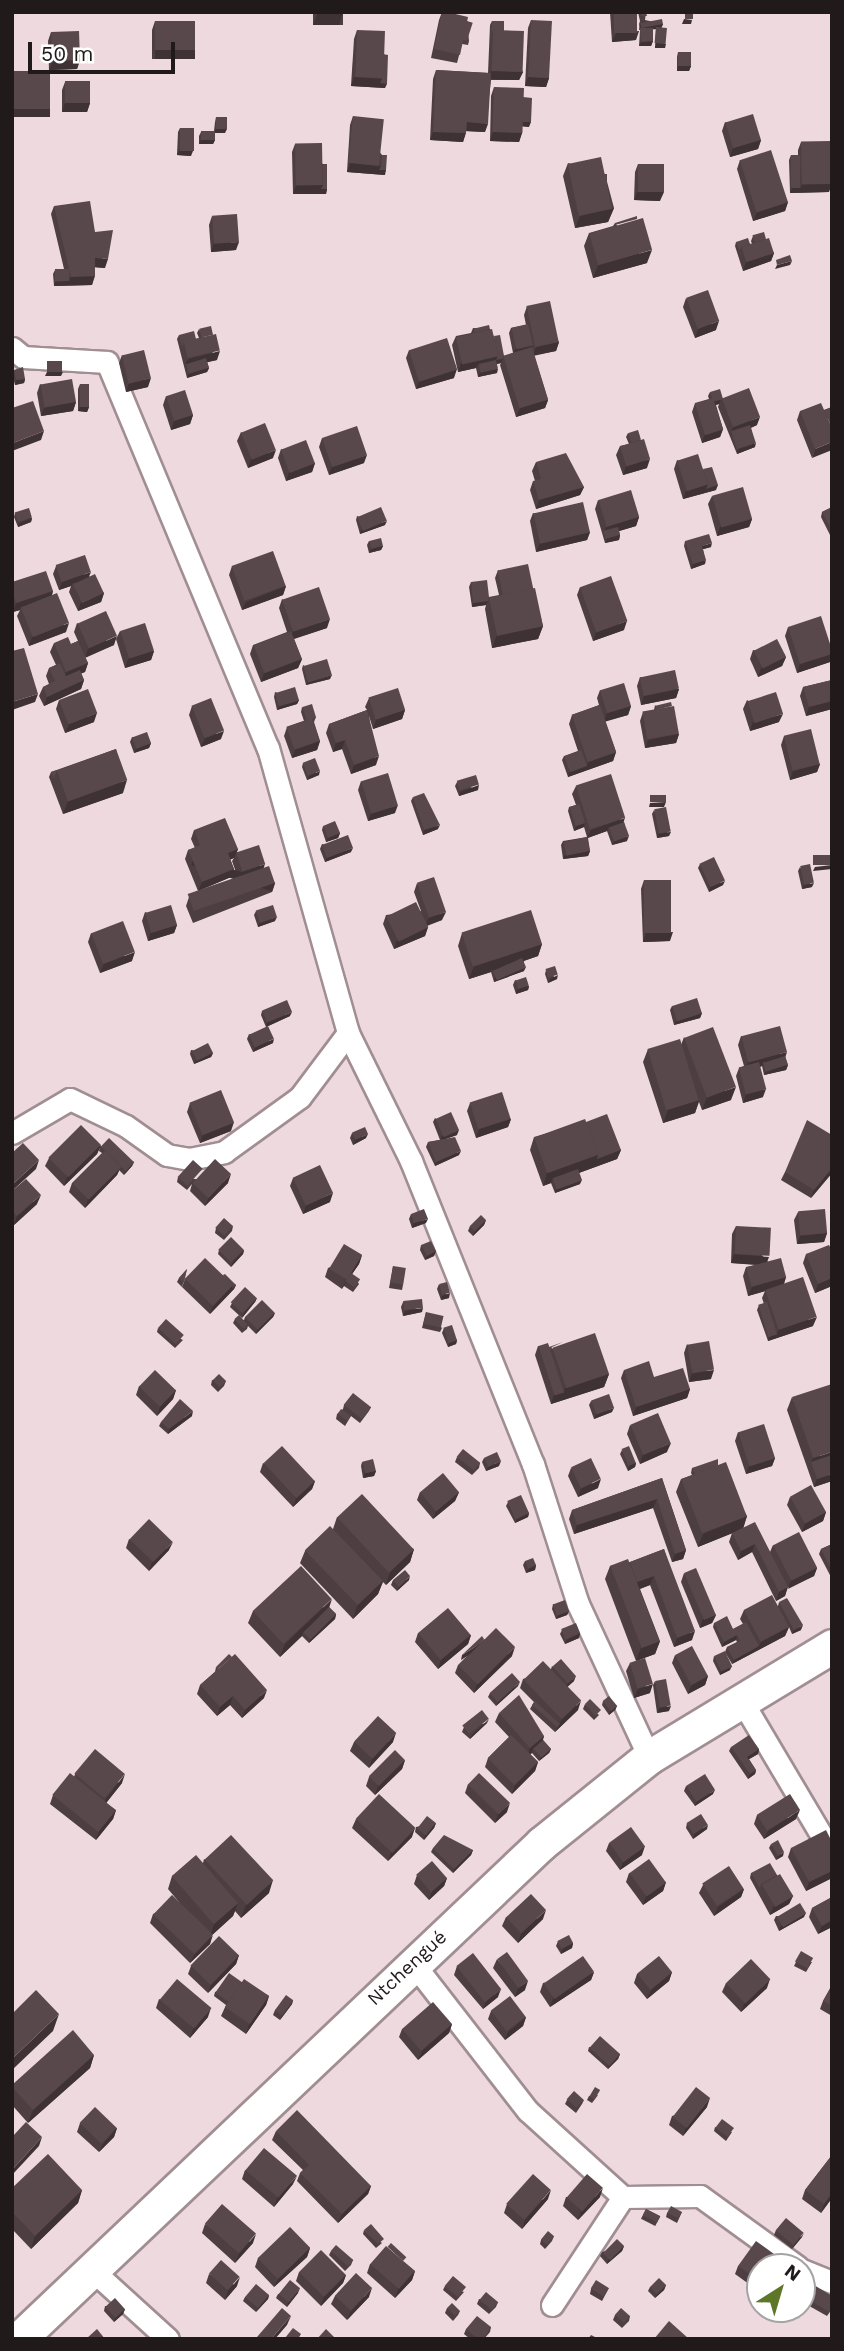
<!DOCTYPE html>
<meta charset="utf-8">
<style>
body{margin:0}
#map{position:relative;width:844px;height:2351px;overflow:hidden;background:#edd9de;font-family:"Work Sans",sans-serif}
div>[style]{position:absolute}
.roads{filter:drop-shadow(2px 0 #a08e92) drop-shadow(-2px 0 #a08e92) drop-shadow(0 2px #a08e92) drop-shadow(0 -2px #a08e92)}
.minor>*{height:21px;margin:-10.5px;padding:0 10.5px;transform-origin:10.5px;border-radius:10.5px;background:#fff}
.primary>*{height:33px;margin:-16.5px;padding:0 16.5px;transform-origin:16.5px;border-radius:16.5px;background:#fff}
.wall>*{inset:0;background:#4c3e41;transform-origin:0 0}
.shaded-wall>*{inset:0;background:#3e3235;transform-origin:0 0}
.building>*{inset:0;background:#58484c;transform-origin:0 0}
span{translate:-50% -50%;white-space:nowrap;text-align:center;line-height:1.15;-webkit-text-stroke:7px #fff;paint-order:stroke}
.street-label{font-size:19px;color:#211a1b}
.frame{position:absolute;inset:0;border:14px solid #211a1b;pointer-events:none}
.north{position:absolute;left:746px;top:2253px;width:70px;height:70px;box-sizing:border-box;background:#fff;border:2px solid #a6a3a4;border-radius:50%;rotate:37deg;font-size:19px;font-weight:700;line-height:28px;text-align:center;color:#211a1b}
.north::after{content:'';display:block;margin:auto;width:24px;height:32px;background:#5e7628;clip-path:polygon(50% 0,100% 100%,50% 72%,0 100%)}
.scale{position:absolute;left:28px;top:42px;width:147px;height:32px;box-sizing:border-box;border:4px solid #211a1b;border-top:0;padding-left:9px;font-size:21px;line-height:24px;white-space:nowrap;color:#211a1b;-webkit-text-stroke:5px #fff;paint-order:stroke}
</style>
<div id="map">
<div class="roads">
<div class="minor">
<div style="left:12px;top:348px;width:14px;rotate:39deg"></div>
<div style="left:23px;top:357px;width:84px;rotate:3.4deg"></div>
<div style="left:107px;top:362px;width:418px;rotate:67.4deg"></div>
<div style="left:268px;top:748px;width:296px;rotate:74.3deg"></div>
<div style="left:348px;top:1033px;width:143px;rotate:63.8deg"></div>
<div style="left:411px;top:1161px;width:327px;rotate:68.1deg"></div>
<div style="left:533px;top:1464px;width:147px;rotate:72.2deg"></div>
<div style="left:578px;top:1604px;width:169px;rotate:65.1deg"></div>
<div style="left:12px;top:1133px;width:67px;rotate:-30.4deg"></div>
<div style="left:70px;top:1099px;width:62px;rotate:25.7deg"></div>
<div style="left:126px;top:1126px;width:50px;rotate:35.3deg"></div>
<div style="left:167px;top:1155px;width:22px;rotate:10deg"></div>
<div style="left:189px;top:1159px;width:36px;rotate:-11deg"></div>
<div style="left:224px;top:1152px;width:94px;rotate:-35.9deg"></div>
<div style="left:300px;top:1097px;width:80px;rotate:-53.1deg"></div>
<div style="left:740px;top:1698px;width:180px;rotate:59.3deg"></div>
<div style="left:413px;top:1963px;width:187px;rotate:52.2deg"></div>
<div style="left:528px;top:2111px;width:128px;rotate:42.2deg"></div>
<div style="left:623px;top:2197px;width:77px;rotate:-0.7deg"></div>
<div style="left:700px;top:2196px;width:121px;rotate:35.9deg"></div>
<div style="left:91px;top:2269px;width:104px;rotate:42.3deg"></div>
<div style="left:802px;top:2270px;width:32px;rotate:22deg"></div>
<div style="left:552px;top:2305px;width:129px;rotate:-56.7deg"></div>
</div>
<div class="primary">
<div style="left:19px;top:2339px;width:721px;rotate:-43.48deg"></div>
<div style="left:542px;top:1843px;width:137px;rotate:-38.8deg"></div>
<div style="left:649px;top:1757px;width:214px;rotate:-31.2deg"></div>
</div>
</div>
<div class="wall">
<div style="left:313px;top:12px;width:30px;height:13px"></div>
<div style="clip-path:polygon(442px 12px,467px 21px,469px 41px,468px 45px,462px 44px,457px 63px,431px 58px,439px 20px)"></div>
<div style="clip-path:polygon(610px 12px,637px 12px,636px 40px,612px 42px)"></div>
<div style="clip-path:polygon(638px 12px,646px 12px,645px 20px,663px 24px,661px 28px,665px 48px,655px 48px,656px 29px,653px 29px,653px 41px,651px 46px,639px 46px,640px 30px,639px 24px,640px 21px)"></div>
<div style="clip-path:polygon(531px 20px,549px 78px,546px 87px,525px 86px,528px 28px)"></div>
<div style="clip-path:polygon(155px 21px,192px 59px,152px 59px,152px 30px)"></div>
<div style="clip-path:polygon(492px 21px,504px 31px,523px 72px,519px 80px,491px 80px,485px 132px,466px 131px,463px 142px,430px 140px,433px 79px,436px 70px,488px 73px,490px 25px)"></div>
<div style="clip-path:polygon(357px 30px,383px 54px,385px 88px,351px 86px,354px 39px)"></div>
<div style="clip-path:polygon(51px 32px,80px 60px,77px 69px,49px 70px,48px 41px)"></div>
<div style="clip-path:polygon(678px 52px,691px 66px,689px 71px,677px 71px,677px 57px)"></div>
<div style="clip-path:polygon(14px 71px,47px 117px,12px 117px,12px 76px)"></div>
<div style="clip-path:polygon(65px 82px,90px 103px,87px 112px,62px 112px,62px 90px)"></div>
<div style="clip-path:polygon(494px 87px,523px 97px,529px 127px,522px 126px,522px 133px,519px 142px,490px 141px,491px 96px)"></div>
<div style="clip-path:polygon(353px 116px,382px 155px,385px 175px,347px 172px,350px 125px)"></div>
<div style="clip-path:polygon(216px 117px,225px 133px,215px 133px,215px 140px,213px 144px,199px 144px,199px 136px,201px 132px,214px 131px,215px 122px)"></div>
<div style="clip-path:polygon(725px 122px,761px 140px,758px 149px,730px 157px,722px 131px)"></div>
<div style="clip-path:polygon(180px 128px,191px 156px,177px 155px,178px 132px)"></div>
<div style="clip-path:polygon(801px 142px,829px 192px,790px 193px,789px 160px,791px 155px,798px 155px,798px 150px)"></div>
<div style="clip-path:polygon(295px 144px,323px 164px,327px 189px,326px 194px,293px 194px,292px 152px)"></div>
<div style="clip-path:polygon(740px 160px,788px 202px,785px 211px,753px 221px,737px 169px)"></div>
<div style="clip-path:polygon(568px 163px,605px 174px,614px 208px,608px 222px,575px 228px,563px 176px)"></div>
<div style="clip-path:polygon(638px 164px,660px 201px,634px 200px,635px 172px)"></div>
<div style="clip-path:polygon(54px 206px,95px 232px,105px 268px,95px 267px,92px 285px,54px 286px,53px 274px,55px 270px,64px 269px,51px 214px)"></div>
<div style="clip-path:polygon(212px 216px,236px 250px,211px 252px,209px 225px)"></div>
<div style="clip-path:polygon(615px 223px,647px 263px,593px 278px,584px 246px,589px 233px,613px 226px)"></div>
<div style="clip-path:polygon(753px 236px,766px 239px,774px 253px,771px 261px,743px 271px,735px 246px,736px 242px,752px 244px,751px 241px)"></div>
<div style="clip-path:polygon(686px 298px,716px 330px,695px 338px,683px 307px)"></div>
<div style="clip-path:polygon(527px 306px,559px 342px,556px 351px,534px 355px,548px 400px,545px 408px,516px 417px,500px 365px,501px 363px,497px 364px,497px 373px,478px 377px,476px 368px,458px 372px,452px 345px,456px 336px,471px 333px,473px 328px,490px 329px,504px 356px,513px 353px,509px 333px,511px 328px,526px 325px,524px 315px)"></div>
<div style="clip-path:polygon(199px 329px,217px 360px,207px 362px,209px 368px,207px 372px,187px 378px,177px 339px,179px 335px,196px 339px,199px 338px,197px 333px)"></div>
<div style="clip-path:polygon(409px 350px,454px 378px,416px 389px,406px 358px)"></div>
<div style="clip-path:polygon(122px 355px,148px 387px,126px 392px,119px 363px)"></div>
<div style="clip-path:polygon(14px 370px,25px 379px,24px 383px,15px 385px,12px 374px)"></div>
<div style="clip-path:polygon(40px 384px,76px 402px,73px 411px,41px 416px,37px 393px)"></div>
<div style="clip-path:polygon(80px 384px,89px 407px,87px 412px,78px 411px,78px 389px)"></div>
<div style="clip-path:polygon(710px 392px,722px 398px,757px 425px,751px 428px,755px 447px,737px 454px,718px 407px,719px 404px,716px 405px,723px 429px,720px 437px,702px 443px,692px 412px,695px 403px,709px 399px,708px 396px)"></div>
<div style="clip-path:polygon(166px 396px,193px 415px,190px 424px,171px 430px,163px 405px)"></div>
<div style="clip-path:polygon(832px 407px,812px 458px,797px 420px,800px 411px,824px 410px)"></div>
<div style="clip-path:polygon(241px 432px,273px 458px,248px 468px,237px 441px)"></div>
<div style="clip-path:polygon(628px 433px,641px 440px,647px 468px,623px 475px,616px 455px,620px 446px,629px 444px,626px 437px)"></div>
<div style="clip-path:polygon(322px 438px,364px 463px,329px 475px,319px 447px)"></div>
<div style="clip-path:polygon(281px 449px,315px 463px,312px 472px,286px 481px,278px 458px)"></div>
<div style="clip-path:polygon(677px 460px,703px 469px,716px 490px,683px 499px,674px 469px)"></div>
<div style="clip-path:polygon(536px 462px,584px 487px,580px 495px,536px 509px,530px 490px,533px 481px,535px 481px,532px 471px)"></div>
<div style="clip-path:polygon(712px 496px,752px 519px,749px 527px,717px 536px,708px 504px)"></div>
<div style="clip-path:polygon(598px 500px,639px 517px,636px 526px,619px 531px,620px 535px,619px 540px,605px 543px,595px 509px)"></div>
<div style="clip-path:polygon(832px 507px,832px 534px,830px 535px,821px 517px,822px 512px)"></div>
<div style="clip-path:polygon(15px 513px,32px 518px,31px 522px,18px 527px,14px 517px)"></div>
<div style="clip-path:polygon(533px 513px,590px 532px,587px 540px,536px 552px,530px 521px)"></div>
<div style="clip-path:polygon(357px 516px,385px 525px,360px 534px,356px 520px)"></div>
<div style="clip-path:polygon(369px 541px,383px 546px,381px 550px,369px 553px,367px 545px)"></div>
<div style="clip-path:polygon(685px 541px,711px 547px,703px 549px,705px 564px,691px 569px,684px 546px)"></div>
<div style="clip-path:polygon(56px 566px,89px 576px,104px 593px,101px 602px,78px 611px,69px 592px,71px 586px,59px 590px,53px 574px)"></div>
<div style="clip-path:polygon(232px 566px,286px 586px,283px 595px,242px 610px,229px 575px)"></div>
<div style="clip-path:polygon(498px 570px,533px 588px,543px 626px,538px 639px,492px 648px,485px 609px,486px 605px,472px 607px,469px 587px,471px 582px,489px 597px,499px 595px,495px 578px)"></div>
<div style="clip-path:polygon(12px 582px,53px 591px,52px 595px,66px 632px,29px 646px,17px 616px,20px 610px,13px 612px,12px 609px)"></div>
<div style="clip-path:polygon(580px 587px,624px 630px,593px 641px,577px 595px)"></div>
<div style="clip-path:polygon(282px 599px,327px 628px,294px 639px,302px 659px,298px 668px,261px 682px,250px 654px,253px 645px,287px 632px,279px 608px)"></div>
<div style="clip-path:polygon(77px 623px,114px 645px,85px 657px,88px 663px,85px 672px,81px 673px,84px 680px,81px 689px,44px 706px,39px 696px,43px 687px,49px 684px,46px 676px,49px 668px,56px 665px,50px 652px,54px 643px,71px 644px,78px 641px,74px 632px)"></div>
<div style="clip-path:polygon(788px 627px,832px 650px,832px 656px,830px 662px,797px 673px,785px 636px)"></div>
<div style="clip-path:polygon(120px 631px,154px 651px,151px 660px,125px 668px,116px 639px)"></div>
<div style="clip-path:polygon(753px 650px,786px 657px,782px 666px,758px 677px,750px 659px)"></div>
<div style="clip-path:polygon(303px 665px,330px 679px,306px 685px,302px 669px)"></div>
<div style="clip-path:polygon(640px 677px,679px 689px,676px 698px,641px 705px,637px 686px)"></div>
<div style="clip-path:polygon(832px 680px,832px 709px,806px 716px,800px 696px,803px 687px)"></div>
<div style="clip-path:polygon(600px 690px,631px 706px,628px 715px,605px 721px,616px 752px,613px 761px,568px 777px,562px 760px,564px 756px,578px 751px,569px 724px,572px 715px,599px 705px,597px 698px)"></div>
<div style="clip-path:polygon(275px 692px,299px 700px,297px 704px,277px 710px,274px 697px)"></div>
<div style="clip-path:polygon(369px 698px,405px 710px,402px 719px,373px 729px,369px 716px,376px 765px,351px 774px,342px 749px,333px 752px,326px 733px,329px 724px,367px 710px,365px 707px)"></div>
<div style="clip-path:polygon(59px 700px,94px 722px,65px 733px,56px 709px)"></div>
<div style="clip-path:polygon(747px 700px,779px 722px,750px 731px,743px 709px)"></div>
<div style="clip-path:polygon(655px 705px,679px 734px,676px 743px,645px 748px,640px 721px,643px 712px,654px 710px)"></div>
<div style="clip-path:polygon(192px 706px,221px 739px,201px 747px,189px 715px)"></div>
<div style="clip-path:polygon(302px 707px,316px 717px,314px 722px,320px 741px,317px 750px,292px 758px,284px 736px,287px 727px,304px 721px,301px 712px)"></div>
<div style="clip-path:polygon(784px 736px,820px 764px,817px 772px,790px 780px,781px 745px)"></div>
<div style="clip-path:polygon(132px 737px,151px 743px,149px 748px,134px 753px,130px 742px)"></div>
<div style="clip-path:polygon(116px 749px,123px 793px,63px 814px,49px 777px,51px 772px)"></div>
<div style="clip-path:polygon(303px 763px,319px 775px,307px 780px,302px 767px)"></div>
<div style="clip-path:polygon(361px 781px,395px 813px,368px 821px,358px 790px)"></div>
<div style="clip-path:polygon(457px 782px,478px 790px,459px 796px,455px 786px)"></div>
<div style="clip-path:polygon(576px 786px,624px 822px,627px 841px,612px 845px,607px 831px,588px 838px,590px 851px,588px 856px,563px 859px,561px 845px,563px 841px,587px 837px,584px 827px,574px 831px,568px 811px,569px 807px,576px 805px,572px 794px)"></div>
<div style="clip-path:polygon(413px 797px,438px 829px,423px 835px,411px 801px)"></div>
<div style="clip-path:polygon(654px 810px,669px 836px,657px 838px,652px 814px)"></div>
<div style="clip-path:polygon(323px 826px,340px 833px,338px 838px,326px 842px,322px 830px)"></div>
<div style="clip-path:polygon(194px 830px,238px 849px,237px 852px,264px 868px,275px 883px,272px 892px,193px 923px,186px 906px,189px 897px,238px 878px,232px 861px,234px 858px,230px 859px,234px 869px,231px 877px,198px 891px,185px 859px,188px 850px,195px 848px,191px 839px)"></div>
<div style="clip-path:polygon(322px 844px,351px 852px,325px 862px,320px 849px)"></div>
<div style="clip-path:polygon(700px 864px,723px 885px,709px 892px,698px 868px)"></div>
<div style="clip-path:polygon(800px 867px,812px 887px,802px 889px,798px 871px)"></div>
<div style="clip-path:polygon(644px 880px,670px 941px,643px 942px,641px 889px)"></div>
<div style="clip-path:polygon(417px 883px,442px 920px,427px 926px,428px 927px,425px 936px,394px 949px,383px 924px,386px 915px,421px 911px,414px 892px)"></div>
<div style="clip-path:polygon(256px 911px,275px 921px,258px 927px,254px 915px)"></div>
<div style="clip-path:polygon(145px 912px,177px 925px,174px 933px,148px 941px,142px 921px)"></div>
<div style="clip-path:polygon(91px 933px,132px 961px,100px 973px,88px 942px)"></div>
<div style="clip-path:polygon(462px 933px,542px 944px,538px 956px,524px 961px,524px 971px,494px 982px,491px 972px,469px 979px,458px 946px)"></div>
<div style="clip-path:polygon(546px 970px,557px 979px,548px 983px,545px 974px)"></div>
<div style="clip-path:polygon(515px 980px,529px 986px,528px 990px,516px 994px,513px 985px)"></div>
<div style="clip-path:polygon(672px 1006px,702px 1013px,700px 1018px,674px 1025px,670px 1010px)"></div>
<div style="clip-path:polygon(262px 1011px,290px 1016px,266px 1027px,261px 1015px)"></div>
<div style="clip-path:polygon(249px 1034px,273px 1043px,253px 1052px,247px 1039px)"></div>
<div style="clip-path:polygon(741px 1036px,785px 1056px,788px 1065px,786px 1070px,764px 1075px,762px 1066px,760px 1067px,763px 1097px,743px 1103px,736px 1076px,739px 1068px,744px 1066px,738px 1045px)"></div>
<div style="clip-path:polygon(684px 1037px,731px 1100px,702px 1110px,699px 1102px,695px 1113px,663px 1123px,643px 1062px,648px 1049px,681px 1045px)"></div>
<div style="clip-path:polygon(191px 1050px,213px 1053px,211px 1057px,194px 1064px,190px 1054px)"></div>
<div style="clip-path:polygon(190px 1103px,231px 1131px,200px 1143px,187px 1112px)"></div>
<div style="clip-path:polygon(470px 1103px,511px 1119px,508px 1127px,476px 1138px,467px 1111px)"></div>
<div style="clip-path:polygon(435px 1118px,457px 1135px,445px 1139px,459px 1155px,435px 1166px,426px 1147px,428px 1142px,440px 1140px,433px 1122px)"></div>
<div style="clip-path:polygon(586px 1122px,621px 1150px,617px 1159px,579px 1173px,580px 1184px,555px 1193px,551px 1183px,543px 1186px,530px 1150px,534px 1137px)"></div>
<div style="clip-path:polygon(352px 1133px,366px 1138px,353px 1145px,350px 1138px)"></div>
<div style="clip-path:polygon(832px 1135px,832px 1173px,811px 1198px,781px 1180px,785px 1172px)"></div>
<div style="clip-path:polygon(101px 1145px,97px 1154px,64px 1186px,45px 1166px,49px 1158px)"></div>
<div style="clip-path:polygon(100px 1146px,134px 1162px,132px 1166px,124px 1175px,119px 1170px,117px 1175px,85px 1208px,69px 1192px,72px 1183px,102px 1153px,99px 1151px)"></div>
<div style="clip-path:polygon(178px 1177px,228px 1183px,205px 1206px,190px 1191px,192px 1184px,187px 1190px,177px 1182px)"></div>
<div style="clip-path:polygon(293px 1178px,330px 1202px,303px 1214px,290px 1186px)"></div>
<div style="clip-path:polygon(12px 1191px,37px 1204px,14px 1225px,12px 1223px)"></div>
<div style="clip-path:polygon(798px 1212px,827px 1233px,824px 1242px,797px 1244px,794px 1220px)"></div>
<div style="clip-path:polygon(411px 1214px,426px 1223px,412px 1228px,409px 1219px)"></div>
<div style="clip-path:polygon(486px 1220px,484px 1225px,473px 1236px,468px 1231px,470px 1226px)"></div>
<div style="clip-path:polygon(233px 1226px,232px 1231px,224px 1240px,215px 1233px,216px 1228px)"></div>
<div style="clip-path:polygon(736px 1226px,767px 1261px,786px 1277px,784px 1284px,813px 1326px,768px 1341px,757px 1310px,759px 1305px,764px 1304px,762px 1298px,765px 1291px,748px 1296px,743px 1276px,746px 1267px,756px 1265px,731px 1263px,732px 1234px)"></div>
<div style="clip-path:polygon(421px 1245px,436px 1251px,434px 1256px,425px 1260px,420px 1250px)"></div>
<div style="clip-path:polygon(219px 1250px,244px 1250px,243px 1254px,231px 1267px,218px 1254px)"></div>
<div style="clip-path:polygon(832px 1251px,832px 1286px,815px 1293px,803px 1263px,806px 1254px)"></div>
<div style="clip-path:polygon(362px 1255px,359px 1264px,352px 1274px,359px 1284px,353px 1292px,344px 1286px,342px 1289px,325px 1277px,328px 1268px)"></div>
<div style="clip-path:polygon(393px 1266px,403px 1285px,402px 1290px,389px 1288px)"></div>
<div style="clip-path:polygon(187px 1269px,182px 1287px,177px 1282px,179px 1278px)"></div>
<div style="clip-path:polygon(223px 1275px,236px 1285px,234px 1289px,210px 1314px,182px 1287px,185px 1279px)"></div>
<div style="clip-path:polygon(439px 1284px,449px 1298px,441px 1300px,437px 1289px)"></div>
<div style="clip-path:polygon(257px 1298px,255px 1302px,242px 1318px,230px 1307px,232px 1303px)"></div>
<div style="clip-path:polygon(403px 1302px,422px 1312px,403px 1316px,401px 1307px)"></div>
<div style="clip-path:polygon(426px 1312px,442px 1328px,440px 1332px,422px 1328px)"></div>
<div style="clip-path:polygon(275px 1313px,273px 1317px,256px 1334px,248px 1326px,247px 1329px,242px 1333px,233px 1323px,235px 1319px,244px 1320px,245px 1317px)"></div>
<div style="clip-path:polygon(158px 1328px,183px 1340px,175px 1348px,157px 1332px)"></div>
<div style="clip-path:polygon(444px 1328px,457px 1340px,456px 1344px,448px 1347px,442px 1333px)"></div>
<div style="clip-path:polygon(687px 1344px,711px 1379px,689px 1382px,684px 1353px)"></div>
<div style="clip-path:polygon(538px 1346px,549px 1347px,609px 1374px,604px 1387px,551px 1404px,535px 1355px)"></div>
<div style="clip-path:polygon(624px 1370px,654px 1377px,690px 1389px,687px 1398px,633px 1416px,621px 1378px)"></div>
<div style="clip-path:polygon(212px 1380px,226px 1381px,224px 1386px,218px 1392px,211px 1385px)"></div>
<div style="clip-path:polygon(139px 1386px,176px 1390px,173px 1399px,157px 1416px,136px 1395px)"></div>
<div style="clip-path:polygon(792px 1397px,832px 1481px,814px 1487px,787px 1410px)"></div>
<div style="clip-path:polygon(591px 1401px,612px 1412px,594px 1419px,589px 1405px)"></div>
<div style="clip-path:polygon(344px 1405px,371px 1407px,369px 1411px,360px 1423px,351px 1416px,345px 1426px,336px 1419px,337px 1414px,343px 1409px)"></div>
<div style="clip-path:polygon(192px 1416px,168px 1434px,159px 1426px,161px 1422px)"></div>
<div style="clip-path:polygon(630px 1425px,667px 1452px,640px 1464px,627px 1434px)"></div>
<div style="clip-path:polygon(738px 1432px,775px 1458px,772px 1466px,746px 1474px,735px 1441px)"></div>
<div style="clip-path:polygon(622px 1450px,636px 1463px,635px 1467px,628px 1471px,620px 1454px)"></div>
<div style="clip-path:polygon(457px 1457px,480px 1463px,479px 1468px,472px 1475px,455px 1462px)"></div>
<div style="clip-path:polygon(484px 1458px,499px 1466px,486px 1471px,482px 1462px)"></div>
<div style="clip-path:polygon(362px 1462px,376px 1471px,374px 1476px,363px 1478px,361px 1466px)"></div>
<div style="clip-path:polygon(263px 1463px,315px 1481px,312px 1489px,293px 1507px,260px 1472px)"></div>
<div style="clip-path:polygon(718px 1465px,747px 1516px,743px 1528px,770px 1552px,773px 1545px,817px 1568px,814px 1576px,787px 1588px,785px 1596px,776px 1601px,752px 1552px,738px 1560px,729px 1542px,732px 1533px,698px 1547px,676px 1492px,681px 1479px,692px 1475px,691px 1473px,692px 1468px)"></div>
<div style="clip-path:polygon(571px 1468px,598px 1488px,578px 1497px,568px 1476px)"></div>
<div style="clip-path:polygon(662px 1478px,686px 1550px,683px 1559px,672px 1562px,653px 1508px,574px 1534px,569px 1519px,572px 1510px)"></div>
<div style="clip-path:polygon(420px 1492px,459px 1492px,455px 1501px,433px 1519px,417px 1500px)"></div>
<div style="clip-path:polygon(790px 1497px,826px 1512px,823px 1521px,802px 1532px,787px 1505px)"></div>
<div style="clip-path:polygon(508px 1502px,529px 1513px,528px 1517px,515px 1523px,506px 1506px)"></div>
<div style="clip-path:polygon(337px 1517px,414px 1549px,410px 1562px,386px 1585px,383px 1582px,378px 1594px,353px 1619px,300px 1563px,305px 1551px,333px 1529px)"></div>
<div style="clip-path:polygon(129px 1539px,169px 1550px,149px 1571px,126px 1548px)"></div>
<div style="clip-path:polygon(832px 1544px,832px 1579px,819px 1554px,821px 1549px)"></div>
<div style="clip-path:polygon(664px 1549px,692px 1640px,674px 1647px,650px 1585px,640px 1589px,660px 1641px,655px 1654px,636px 1661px,605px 1579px,610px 1566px,630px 1562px)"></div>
<div style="clip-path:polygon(525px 1561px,536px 1565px,535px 1570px,526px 1573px,523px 1565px)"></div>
<div style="clip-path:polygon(684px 1573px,716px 1615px,712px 1623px,700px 1628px,681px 1582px)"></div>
<div style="clip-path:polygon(393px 1580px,409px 1580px,397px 1591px,391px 1585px)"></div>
<div style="clip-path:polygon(779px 1602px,801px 1630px,792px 1634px,789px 1627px,785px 1636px,732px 1664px,725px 1652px,727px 1647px,737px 1642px,736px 1640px,722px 1647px,713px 1627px,714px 1623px,733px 1629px,743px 1624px,740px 1619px,744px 1610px,778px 1606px)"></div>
<div style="clip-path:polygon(553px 1604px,569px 1611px,567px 1615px,556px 1619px,552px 1609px)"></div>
<div style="clip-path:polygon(329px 1607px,336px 1614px,335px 1619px,309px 1643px,302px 1636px,280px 1657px,248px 1623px,253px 1611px)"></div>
<div style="clip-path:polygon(562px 1630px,580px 1633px,579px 1638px,565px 1644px,560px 1634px)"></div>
<div style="clip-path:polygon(418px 1633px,471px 1635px,468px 1644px,438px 1669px,415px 1642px)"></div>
<div style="clip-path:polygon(484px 1639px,512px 1656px,474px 1693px,455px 1673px,458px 1665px,468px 1655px,461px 1660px)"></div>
<div style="clip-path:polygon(675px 1655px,708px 1676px,705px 1685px,688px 1694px,672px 1663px)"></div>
<div style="clip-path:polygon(714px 1656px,730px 1670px,720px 1675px,713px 1661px)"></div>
<div style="clip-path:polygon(630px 1663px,650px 1693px,634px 1698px,626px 1671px)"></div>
<div style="clip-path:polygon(552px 1666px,574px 1681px,567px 1687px,578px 1710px,555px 1732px,530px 1709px,534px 1702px,520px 1688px,523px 1679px,551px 1669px)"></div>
<div style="clip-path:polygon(216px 1667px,264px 1698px,242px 1718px,230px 1705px,217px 1716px,197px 1694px,200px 1685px,215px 1672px)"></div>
<div style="clip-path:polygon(655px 1681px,669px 1711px,657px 1713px,653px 1685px)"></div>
<div style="clip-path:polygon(518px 1686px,496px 1706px,488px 1697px,490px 1693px)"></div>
<div style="clip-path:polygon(603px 1701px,617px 1706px,615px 1710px,609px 1715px,602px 1705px)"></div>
<div style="clip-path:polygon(585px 1704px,599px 1715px,594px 1720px,583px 1709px)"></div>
<div style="clip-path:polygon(499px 1713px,544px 1736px,543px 1740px,551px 1749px,549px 1753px,539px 1761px,532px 1753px,530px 1754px,538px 1762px,535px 1771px,512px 1794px,485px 1767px,488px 1758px,509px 1737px,495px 1722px)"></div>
<div style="clip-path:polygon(487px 1723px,470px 1739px,462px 1732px,464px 1727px)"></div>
<div style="clip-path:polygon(354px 1742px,393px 1742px,369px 1768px,350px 1751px)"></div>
<div style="clip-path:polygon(731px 1747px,759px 1749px,758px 1754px,749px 1759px,756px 1770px,755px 1774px,748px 1779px,729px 1751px)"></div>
<div style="clip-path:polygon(405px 1760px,402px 1769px,375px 1795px,366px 1786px,369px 1777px)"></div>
<div style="clip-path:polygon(75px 1774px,122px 1783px,106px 1803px,116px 1810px,113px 1819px,96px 1840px,50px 1804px,53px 1795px,74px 1777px)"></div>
<div style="clip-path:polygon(468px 1784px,507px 1812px,495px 1823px,465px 1793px)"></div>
<div style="clip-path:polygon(686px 1786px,713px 1794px,695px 1806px,684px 1791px)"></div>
<div style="clip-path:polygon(757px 1815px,796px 1819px,764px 1839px,754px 1824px)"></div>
<div style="clip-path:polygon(356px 1819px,412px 1837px,388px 1861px,352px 1828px)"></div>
<div style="clip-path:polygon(436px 1823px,434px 1828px,424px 1840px,415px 1832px,416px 1827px)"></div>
<div style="clip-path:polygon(687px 1823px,707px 1829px,693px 1839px,686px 1828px)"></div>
<div style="clip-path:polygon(832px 1842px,832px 1878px,806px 1891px,788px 1857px,791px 1848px)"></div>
<div style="clip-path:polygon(609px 1843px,642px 1855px,620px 1870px,606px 1851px)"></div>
<div style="clip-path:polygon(771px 1844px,783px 1856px,776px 1860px,769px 1848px)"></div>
<div style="clip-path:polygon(433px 1848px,473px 1850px,471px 1855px,453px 1873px,431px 1852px)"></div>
<div style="clip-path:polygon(204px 1859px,269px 1893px,241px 1918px,235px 1911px,233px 1916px,212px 1935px,210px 1944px,190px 1963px,150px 1923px,153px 1914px,179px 1902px,168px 1889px,172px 1876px,203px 1863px)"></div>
<div style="clip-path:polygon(629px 1873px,666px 1882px,663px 1891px,643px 1905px,626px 1882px)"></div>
<div style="clip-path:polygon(751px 1873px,777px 1875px,793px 1896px,789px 1904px,770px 1915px,750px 1878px)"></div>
<div style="clip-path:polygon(417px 1875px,447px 1878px,444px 1886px,429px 1900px,414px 1884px)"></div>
<div style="clip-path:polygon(703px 1885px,744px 1889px,741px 1897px,714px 1916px,699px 1893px)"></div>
<div style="clip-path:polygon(832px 1897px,832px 1927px,818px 1934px,809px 1917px,812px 1908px)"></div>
<div style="clip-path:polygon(776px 1916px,804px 1917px,779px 1931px,774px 1920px)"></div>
<div style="clip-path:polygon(506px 1917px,543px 1919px,518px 1943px,502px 1926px)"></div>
<div style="clip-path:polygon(558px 1941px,573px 1943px,572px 1948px,561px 1954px,556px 1946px)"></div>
<div style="clip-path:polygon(239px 1955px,236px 1964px,208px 1993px,188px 1974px,191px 1966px)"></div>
<div style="clip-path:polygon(497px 1959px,525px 1990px,515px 1997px,493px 1968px)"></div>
<div style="clip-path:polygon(796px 1962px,812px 1962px,806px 1972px,794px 1966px)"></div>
<div style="clip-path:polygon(457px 1966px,498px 1997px,483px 2009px,454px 1975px)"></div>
<div style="clip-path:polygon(594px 1972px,591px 1980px,550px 2007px,540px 1992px,543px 1983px)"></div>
<div style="clip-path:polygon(672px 1972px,669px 1981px,647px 1999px,634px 1983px,637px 1974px)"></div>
<div style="clip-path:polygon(242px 1982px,269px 1996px,266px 2005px,246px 2034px,221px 2016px,226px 2005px,214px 1996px,215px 1992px)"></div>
<div style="clip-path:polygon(726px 1983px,767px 1988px,741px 2012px,722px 1992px)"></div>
<div style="clip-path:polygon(832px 1985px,832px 2016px,820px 2009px,823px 2001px)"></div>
<div style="clip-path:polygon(159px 1999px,208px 2017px,190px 2038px,156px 2008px)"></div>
<div style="clip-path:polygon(293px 2000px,292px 2004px,280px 2020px,273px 2015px,275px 2010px)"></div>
<div style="clip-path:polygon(491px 2011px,526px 2017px,523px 2026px,505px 2040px,488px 2019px)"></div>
<div style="clip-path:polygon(452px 2024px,449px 2033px,418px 2060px,399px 2037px,402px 2029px)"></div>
<div style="clip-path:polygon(589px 2047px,620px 2054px,618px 2059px,608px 2069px,588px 2051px)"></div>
<div style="clip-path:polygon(94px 2055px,90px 2068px,28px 2123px,12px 2105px,12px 2085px)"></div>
<div style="clip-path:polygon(598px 2095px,592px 2103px,587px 2100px,589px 2096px)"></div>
<div style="clip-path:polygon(567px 2100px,584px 2100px,582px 2104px,576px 2113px,565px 2104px)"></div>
<div style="clip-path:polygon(707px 2107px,683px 2136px,669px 2125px,672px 2116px)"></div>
<div style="clip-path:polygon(80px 2123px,117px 2128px,114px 2137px,99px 2152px,77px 2132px)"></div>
<div style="clip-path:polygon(715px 2127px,732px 2132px,726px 2141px,714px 2131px)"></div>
<div style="clip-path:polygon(276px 2131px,371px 2186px,368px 2194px,338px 2223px,297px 2181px,300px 2173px,303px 2170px,272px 2140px)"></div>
<div style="clip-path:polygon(832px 2155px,832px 2198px,821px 2213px,802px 2199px,805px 2190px)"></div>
<div style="clip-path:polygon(245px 2170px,293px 2184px,274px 2207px,242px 2179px)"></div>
<div style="clip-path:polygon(12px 2188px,82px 2190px,78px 2203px,31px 2249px,12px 2229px)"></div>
<div style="clip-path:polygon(566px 2197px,600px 2197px,578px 2220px,563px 2206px)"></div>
<div style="clip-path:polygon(548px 2199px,522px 2229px,504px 2213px,507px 2204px)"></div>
<div style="left:646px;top:2209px;width:16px;height:11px;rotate:27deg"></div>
<div style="clip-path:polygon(682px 2212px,677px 2223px,666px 2217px,667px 2213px)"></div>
<div style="clip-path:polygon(205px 2224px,253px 2243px,235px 2263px,202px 2233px)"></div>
<div style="clip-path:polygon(364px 2230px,382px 2243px,376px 2248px,363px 2234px)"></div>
<div style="clip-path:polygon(776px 2230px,802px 2237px,792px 2249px,774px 2235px)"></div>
<div style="clip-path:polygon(554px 2236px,552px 2241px,545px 2249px,540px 2244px,541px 2240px)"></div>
<div style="clip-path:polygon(624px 2246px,622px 2251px,607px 2264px,600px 2256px,602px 2252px)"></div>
<div style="clip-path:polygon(310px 2248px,307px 2257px,274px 2287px,255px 2267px,258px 2258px)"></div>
<div style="clip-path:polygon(331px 2251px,353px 2260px,351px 2265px,345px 2271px,329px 2255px)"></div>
<div style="clip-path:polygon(404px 2262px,415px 2271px,412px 2280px,395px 2298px,367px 2273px,370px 2264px)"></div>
<div style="clip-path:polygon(785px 2262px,783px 2267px,760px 2267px,760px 2292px,735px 2274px,738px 2266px)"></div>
<div style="clip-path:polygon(299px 2272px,346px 2275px,343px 2283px,321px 2306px,296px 2281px)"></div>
<div style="clip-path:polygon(209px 2274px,237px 2286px,225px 2300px,206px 2283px)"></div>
<div style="clip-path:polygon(666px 2285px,664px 2290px,655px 2298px,648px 2291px,650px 2287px)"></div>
<div style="clip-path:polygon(445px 2286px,464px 2292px,456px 2301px,443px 2290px)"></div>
<div style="clip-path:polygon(609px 2288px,602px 2301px,590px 2294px,591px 2289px)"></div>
<div style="clip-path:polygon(298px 2293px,287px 2307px,276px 2298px,278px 2294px)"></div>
<div style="clip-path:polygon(269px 2295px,268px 2299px,256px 2312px,243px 2301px,245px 2297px)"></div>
<div style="clip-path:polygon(335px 2296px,369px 2297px,347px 2320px,331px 2304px)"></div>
<div style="clip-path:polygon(832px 2296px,832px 2309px,827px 2316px,804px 2303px,806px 2298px)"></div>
<div style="clip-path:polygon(479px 2299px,498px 2302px,496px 2307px,489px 2314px,477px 2304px)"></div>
<div style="clip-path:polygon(105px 2306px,125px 2309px,123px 2314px,114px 2322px,104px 2311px)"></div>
<div style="clip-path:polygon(447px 2308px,460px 2311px,458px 2315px,453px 2321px,445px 2313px)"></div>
<div style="clip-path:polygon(775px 2309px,792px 2309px,787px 2317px)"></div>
<div style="clip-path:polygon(615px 2315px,630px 2316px,629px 2321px,622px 2328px,613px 2320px)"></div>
<div style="clip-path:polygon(491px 2327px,490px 2332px,484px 2339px,470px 2339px,464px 2334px,466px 2329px)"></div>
</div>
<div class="shaded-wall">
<div style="clip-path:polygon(318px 12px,343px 12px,339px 25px,313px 25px)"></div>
<div style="clip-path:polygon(684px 19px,692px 20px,691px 24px,682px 24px)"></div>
<div style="clip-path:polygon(663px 24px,661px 29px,639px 30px,640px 25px)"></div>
<div style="clip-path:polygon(639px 31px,636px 40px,612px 42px,616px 33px)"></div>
<div style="clip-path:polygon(653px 41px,651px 46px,639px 46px,641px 42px)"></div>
<div style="clip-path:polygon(656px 43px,666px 44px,665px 48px,655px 48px)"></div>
<div style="left:155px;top:50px;width:40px;height:9px"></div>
<div style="clip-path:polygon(80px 60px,77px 69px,49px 70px,53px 61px)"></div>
<div style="clip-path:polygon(678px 66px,691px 66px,689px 71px,677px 71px)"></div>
<div style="clip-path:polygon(491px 71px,523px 72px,519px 80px,488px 79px)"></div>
<div style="clip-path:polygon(354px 77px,382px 79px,387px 84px,385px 88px,351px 86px)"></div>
<div style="clip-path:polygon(528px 77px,549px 78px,546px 87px,525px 86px)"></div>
<div style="clip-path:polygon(65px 103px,90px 103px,87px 112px,62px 112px)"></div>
<div style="left:14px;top:109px;width:36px;height:8px"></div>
<div style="clip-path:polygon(467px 122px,488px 124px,485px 132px,464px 131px)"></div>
<div style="clip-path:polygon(521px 122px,531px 122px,529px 127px,519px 126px)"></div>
<div style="clip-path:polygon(216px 129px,227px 129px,225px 133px,214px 133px)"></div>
<div style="clip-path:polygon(433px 132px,466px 133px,463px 142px,430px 140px)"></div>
<div style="clip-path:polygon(493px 132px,522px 133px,519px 142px,490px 141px)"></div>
<div style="clip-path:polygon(201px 140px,215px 140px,213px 144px,199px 144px)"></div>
<div style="clip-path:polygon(761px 140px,758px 149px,730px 157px,733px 148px)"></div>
<div style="clip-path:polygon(179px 151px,193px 151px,191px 156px,177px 155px)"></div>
<div style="clip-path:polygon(350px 163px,381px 166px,386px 170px,385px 175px,347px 172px)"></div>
<div style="clip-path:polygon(802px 184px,832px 184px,829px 192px,790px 193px,792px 188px,801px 188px)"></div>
<div style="clip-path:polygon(296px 185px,323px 185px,327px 189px,326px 194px,293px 194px)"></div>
<div style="clip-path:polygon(637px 192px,664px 192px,660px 201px,634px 200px)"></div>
<div style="clip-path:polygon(788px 202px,785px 211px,753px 221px,757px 212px)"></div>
<div style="clip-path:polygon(614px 208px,608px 222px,575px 228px,580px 216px)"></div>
<div style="clip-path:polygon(239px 242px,236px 250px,211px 252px,214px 243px)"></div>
<div style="clip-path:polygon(652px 250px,647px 263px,593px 278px,598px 265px)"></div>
<div style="clip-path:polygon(774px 253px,771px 261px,743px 271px,746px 262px)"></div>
<div style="clip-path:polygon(95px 258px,108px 259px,105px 268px,91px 267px)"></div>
<div style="clip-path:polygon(792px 261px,790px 265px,775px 269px,777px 265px)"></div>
<div style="clip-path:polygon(95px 276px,92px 285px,54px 286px,55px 282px,69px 281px,71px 277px)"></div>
<div style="clip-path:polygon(719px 321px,716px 330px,695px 338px,698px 329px)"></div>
<div style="clip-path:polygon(559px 342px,556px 351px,533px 356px,536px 347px)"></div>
<div style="clip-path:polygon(533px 345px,531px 349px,514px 353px,515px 349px)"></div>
<div style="clip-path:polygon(220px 351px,217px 360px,187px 367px,186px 363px,188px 359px)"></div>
<div style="clip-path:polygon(498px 356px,502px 359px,501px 363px,479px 368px,478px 364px,476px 368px,458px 372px,461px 363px)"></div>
<div style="clip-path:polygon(209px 368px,207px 372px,187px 378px,189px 373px)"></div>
<div style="clip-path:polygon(457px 369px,454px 378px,416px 389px,419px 380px)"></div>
<div style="clip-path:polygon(498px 369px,497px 373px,478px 377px,480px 372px)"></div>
<div style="clip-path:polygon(47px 372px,63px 372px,61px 376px,45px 376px)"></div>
<div style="clip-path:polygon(151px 378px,148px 387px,126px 392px,129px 383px)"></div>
<div style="clip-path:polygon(25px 379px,24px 383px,15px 385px,16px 380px)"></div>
<div style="clip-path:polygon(548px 400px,545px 408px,516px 417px,520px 408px)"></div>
<div style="clip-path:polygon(721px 400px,719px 404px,711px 406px,713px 402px)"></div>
<div style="clip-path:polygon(76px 402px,73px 411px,41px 416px,44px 408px)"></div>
<div style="clip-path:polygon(80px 407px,89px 407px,87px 412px,78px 411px)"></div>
<div style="clip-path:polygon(193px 415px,190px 424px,171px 430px,174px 421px)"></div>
<div style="clip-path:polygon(760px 417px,757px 425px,732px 435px,731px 432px,730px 436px,733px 427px)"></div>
<div style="clip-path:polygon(723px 429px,720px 437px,702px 443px,705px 434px)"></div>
<div style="clip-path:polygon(44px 431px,41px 440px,12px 451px,13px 443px)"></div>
<div style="clip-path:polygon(832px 442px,832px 450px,812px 458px,815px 449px)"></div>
<div style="clip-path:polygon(756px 443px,755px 447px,737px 454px,738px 449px)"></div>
<div style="clip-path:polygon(276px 450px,273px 458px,248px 468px,251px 459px)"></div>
<div style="clip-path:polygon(367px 455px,364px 463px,329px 475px,332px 466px)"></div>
<div style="clip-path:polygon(650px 459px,647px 468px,623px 475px,626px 466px)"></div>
<div style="clip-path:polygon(315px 463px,312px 472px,286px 481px,289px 472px)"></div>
<div style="clip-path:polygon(708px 484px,718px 485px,716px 490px,683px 499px,686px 491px)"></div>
<div style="clip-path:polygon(584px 487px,580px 495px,536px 509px,539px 500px)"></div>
<div style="clip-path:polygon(639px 517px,636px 526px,606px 535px,604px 531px,606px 527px)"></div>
<div style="clip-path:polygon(32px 518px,31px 522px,18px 527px,19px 523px)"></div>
<div style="clip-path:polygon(752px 519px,749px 527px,717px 536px,720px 527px)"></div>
<div style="clip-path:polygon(387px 521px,385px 525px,360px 534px,362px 529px)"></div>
<div style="clip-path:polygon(590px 532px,587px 540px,536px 552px,540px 543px)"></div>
<div style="clip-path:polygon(620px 535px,619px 540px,605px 543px,607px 539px)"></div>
<div style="clip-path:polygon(712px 543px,711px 547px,700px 550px,702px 546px)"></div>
<div style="clip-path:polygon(383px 546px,381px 550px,369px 553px,371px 549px)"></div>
<div style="clip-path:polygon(706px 560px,705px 564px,691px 569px,693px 564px)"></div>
<div style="clip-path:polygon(91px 572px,87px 581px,73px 583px,71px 586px,59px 590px,62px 582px)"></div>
<div style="clip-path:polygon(286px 586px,283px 595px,242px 610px,246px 602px)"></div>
<div style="clip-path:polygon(53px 591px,50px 600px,21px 607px,20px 610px,13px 612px,16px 603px)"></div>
<div style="clip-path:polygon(104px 593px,101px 602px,78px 611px,81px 602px)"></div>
<div style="clip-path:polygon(488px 601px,486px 605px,472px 607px,473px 603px)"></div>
<div style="clip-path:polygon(330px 619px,327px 628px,290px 640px,293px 631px)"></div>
<div style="clip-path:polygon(627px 621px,624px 630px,593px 641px,596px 632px)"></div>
<div style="clip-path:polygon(69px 623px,66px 632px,29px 646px,32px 637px)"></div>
<div style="clip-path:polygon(543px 626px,538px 639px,492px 648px,497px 635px)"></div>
<div style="clip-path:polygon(117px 636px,114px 645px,85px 658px,88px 649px)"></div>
<div style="clip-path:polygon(154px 651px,151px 660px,125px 668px,128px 659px)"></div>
<div style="clip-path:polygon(832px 654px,830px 662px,797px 673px,800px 664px)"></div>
<div style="clip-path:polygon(786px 657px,782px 666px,758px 677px,761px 668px)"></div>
<div style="clip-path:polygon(302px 659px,298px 668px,261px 682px,264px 673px)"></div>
<div style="clip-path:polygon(88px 663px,85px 672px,63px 681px,66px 672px)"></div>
<div style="clip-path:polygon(332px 675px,330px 679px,306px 685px,308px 681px)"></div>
<div style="clip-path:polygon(84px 680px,81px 689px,44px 706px,47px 697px)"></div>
<div style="clip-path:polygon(679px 689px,676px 698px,641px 705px,644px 696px)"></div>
<div style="clip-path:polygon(38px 694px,35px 702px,12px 710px,12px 702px)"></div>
<div style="clip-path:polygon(299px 700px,297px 704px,277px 710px,279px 706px)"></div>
<div style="clip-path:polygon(832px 701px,832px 709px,806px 716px,809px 707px)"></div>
<div style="clip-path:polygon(631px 706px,628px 715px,604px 722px,607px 713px)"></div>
<div style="clip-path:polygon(405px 710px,402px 719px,373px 729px,376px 720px)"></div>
<div style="clip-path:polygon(97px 713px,94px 722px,65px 733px,69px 724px)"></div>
<div style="clip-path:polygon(783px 714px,779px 722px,750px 731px,753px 722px)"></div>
<div style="clip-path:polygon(224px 731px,221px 739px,201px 747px,205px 738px)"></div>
<div style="clip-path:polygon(679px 734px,676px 743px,645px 748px,648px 740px)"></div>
<div style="clip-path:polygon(345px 740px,342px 749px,333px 752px,336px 743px)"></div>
<div style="clip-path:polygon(320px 741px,317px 750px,292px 758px,295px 750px)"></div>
<div style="clip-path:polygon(151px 743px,149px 748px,134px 753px,136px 749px)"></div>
<div style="clip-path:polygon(616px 752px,613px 761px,568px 777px,569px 772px,587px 766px,588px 762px)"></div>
<div style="clip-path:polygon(379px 756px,376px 765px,351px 774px,354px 765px)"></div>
<div style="clip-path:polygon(820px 764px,817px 772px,790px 780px,793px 771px)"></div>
<div style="clip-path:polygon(320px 771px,319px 775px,307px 780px,309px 776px)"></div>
<div style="clip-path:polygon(127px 780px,123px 793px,63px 814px,68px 801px)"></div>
<div style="clip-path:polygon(479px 785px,478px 790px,459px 796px,460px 792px)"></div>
<div style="clip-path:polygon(666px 802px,664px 807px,649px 807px,650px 803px)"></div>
<div style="clip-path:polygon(398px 805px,395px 813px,368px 821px,371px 813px)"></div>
<div style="clip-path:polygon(625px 818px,622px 826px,609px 827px,607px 831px,587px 838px,591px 830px)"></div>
<div style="clip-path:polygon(585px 823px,584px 827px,574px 831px,576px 826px)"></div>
<div style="clip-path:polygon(440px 825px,438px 829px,423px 835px,424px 830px)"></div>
<div style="clip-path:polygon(671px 832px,669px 836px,657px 838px,658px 833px)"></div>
<div style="clip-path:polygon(340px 833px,338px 838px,326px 842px,328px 837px)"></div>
<div style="clip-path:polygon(629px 836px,627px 841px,612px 845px,614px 841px)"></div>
<div style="clip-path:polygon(353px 848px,351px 852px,325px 862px,327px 857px)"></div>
<div style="clip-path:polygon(238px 849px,234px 858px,225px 862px,228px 853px)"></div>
<div style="clip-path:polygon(590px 851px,588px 856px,563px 859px,565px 855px)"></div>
<div style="clip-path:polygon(265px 864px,262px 873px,239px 881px,242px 872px)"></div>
<div style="clip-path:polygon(832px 865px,832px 869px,813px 871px,815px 867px)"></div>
<div style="clip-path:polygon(234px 869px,231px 877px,198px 891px,202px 882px)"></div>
<div style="clip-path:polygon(725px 881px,723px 885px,709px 892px,710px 887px)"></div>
<div style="left:275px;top:883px;width:9px;height:85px;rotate:108deg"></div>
<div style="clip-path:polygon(814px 883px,812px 887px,802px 889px,804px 885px)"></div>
<div style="clip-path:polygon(446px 912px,442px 920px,425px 926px,429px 917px)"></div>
<div style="clip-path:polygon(277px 917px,275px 921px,258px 927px,260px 922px)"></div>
<div style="clip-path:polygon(177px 925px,174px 933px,148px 941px,151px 932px)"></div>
<div style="clip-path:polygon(428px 927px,425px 936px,394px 949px,397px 940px)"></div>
<div style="clip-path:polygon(673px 932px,670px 941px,643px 942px,646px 933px)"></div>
<div style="clip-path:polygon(542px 944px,538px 956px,493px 971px,492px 968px,491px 972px,469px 979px,474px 966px)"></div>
<div style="clip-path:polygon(135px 952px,132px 961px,100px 973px,104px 964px)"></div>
<div style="clip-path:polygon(526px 967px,524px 971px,494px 982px,495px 977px)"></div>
<div style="clip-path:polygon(558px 975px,557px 979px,548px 983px,550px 979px)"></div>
<div style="clip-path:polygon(529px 986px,528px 990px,516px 994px,517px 989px)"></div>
<div style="clip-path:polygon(292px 1012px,290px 1016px,266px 1027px,267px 1022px)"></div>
<div style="clip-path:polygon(702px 1013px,700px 1018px,674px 1025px,676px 1021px)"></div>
<div style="clip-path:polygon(274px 1039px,273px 1043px,253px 1052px,255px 1047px)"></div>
<div style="clip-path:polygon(787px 1052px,784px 1061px,763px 1062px,762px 1066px,745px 1071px,748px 1062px)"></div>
<div style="clip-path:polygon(213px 1053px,211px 1057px,194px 1064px,196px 1060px)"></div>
<div style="clip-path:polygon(788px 1065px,786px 1070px,764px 1075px,766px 1071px)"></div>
<div style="clip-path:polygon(736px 1087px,731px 1100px,702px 1110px,707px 1097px)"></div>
<div style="clip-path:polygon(766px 1089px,763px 1097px,743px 1103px,746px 1094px)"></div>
<div style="clip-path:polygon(699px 1100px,695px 1113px,663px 1123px,668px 1110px)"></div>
<div style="clip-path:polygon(511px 1119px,508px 1127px,476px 1138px,479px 1129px)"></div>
<div style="clip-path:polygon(234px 1122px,231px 1131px,200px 1143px,203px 1135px)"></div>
<div style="clip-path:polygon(459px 1130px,457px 1135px,440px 1141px,442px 1136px)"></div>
<div style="clip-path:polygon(368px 1134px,366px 1138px,353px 1145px,355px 1140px)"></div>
<div style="clip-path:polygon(101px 1145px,97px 1154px,64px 1186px,67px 1177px)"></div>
<div style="clip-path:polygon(621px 1150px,617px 1159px,554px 1182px,553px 1178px,551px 1183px,543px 1186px,547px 1173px,598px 1155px)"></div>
<div style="clip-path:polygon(461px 1151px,459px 1155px,435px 1166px,436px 1162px)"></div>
<div style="clip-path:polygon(39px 1160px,36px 1169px,12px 1191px,12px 1185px)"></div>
<div style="clip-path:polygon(134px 1162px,132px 1166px,124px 1175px,126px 1171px)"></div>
<div style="clip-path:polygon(121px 1167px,117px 1175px,85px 1208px,88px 1199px)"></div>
<div style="clip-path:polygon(832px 1168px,832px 1173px,811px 1198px,814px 1190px)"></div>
<div style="clip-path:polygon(231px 1174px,228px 1183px,205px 1206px,209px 1197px)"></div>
<div style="clip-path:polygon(582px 1180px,580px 1184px,555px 1193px,556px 1189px)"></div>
<div style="clip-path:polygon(333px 1193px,330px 1202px,303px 1214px,306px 1205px)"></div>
<div style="clip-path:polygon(41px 1195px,37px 1204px,14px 1225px,17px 1216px)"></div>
<div style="clip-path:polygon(428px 1219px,426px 1223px,412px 1228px,414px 1223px)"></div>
<div style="clip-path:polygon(486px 1220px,484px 1225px,473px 1236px,475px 1231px)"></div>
<div style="clip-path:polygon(827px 1233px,824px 1242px,797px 1244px,800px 1236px)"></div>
<div style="clip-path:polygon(244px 1250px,243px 1254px,231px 1267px,233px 1262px)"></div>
<div style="clip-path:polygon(436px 1251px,434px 1256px,425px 1260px,427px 1256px)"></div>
<div style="clip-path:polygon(734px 1254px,769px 1257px,766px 1265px,731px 1263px)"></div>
<div style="clip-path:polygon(362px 1255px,359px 1264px,346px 1283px,346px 1282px,342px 1289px,346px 1280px)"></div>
<div style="clip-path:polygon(786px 1277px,783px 1286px,748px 1296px,752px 1287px)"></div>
<div style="clip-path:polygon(832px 1278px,832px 1286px,815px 1293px,818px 1284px)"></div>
<div style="clip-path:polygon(233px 1285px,236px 1285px,234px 1289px,210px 1314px,213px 1306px)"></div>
<div style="clip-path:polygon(450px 1293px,449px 1298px,441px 1300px,442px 1296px)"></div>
<div style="clip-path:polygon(257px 1298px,255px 1302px,242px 1318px,244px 1313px)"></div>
<div style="clip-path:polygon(423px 1308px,422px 1312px,403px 1316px,405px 1311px)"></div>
<div style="clip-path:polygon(275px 1313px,273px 1317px,256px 1334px,257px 1330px)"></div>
<div style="clip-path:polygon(817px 1317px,813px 1326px,768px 1341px,769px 1336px,777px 1334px,779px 1329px)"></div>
<div style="clip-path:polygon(457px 1340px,456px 1344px,448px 1347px,449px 1343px)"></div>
<div style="clip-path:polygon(714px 1370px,711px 1379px,689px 1382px,692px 1373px)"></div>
<div style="clip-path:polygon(609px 1374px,604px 1387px,551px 1404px,554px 1395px,564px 1392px,565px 1388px)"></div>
<div style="clip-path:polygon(690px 1389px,687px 1398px,633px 1416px,636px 1407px)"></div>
<div style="clip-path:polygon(176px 1390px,173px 1399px,157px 1416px,160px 1407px)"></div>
<div style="clip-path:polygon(614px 1408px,612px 1412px,594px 1419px,596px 1414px)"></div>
<div style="clip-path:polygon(193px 1411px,192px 1416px,168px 1434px,169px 1429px)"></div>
<div style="clip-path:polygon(671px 1443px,667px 1452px,640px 1464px,643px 1455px)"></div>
<div style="clip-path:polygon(832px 1452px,832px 1463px,811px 1462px,813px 1458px)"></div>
<div style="clip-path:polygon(775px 1458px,772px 1466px,746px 1474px,749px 1466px)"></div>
<div style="clip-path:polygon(501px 1461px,499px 1466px,486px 1471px,488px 1467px)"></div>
<div style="clip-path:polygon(636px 1463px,635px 1467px,628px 1471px,629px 1466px)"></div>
<div style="clip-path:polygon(376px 1471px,374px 1476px,363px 1478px,365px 1473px)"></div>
<div style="clip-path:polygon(832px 1474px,832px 1481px,814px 1487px,817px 1479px)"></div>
<div style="clip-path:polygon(601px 1479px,598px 1488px,578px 1497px,581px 1489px)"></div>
<div style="clip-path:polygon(315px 1481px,312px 1489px,293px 1507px,296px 1498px)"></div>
<div style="clip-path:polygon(459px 1492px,455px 1501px,433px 1519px,436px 1511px)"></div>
<div style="clip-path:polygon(657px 1499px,653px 1508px,574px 1534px,577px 1525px)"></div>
<div style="clip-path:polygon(826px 1512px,823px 1521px,802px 1532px,805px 1523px)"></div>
<div style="clip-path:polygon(529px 1513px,528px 1517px,515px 1523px,517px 1519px)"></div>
<div style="clip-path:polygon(747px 1516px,743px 1529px,698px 1547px,703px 1534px)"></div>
<div style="clip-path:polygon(173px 1542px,169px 1550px,149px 1571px,152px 1562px)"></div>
<div style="clip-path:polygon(755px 1544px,752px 1552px,738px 1560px,741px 1551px)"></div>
<div style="clip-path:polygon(414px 1549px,410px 1562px,386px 1585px,390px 1572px)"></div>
<div style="clip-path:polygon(686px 1550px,683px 1559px,672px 1562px,675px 1554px)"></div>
<div style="clip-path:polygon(536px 1565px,535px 1570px,526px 1573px,528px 1569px)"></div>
<div style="clip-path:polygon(817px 1568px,814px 1576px,788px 1589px,791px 1580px)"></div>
<div style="clip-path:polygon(410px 1576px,409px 1580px,397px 1591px,399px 1587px)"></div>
<div style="clip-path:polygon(654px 1576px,650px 1585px,631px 1592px,635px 1583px)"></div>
<div style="clip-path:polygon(383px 1581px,378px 1594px,353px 1619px,357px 1606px)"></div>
<div style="clip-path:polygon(788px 1587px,785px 1596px,776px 1601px,779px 1592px)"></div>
<div style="clip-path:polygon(332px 1599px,328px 1611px,303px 1632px,302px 1636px,280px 1657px,285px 1644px)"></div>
<div style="clip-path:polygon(569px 1611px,567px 1615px,556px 1619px,558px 1615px)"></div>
<div style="clip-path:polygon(336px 1614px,335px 1619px,309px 1643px,310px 1639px)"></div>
<div style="clip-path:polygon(716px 1615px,712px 1623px,700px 1628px,703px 1619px)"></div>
<div style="clip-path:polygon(803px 1625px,801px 1630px,792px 1634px,794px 1630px)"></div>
<div style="clip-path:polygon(789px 1627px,785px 1636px,732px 1664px,734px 1660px,759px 1646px,761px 1642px)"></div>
<div style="clip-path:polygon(695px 1631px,692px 1640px,674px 1647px,677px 1638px)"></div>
<div style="clip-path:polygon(580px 1633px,579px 1638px,565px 1644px,567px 1640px)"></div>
<div style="clip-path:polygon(471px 1635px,468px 1644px,438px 1669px,441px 1660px)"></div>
<div style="clip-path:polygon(737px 1635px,736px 1640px,722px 1647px,724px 1642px)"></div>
<div style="clip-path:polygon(486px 1640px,484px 1645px,461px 1660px,462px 1655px)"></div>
<div style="clip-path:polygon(660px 1641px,655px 1654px,636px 1661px,641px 1648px)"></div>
<div style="clip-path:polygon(515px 1647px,512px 1656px,474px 1693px,477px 1684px)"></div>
<div style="clip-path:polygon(732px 1666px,730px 1670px,720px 1675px,721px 1671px)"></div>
<div style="clip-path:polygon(576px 1676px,574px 1681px,565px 1689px,567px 1684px)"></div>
<div style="clip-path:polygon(708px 1676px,705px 1685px,688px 1694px,691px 1686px)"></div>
<div style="clip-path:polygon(520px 1682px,518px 1686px,496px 1706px,498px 1702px)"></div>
<div style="clip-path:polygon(653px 1684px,650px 1693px,634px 1698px,638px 1689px)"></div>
<div style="clip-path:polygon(267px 1690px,264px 1698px,242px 1718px,245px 1710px)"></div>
<div style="clip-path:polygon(233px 1696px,230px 1705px,217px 1716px,220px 1707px)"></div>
<div style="clip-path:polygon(581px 1701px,578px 1710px,555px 1732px,562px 1719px)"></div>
<div style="clip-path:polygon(617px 1706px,615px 1710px,609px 1715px,610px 1711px)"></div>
<div style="clip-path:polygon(671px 1706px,669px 1711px,657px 1713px,659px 1708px)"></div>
<div style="clip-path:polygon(489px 1719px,487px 1723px,470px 1739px,472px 1735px)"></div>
<div style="clip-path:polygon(396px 1733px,393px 1742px,369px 1768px,372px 1759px)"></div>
<div style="clip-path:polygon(544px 1736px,541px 1744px,533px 1748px,532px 1753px,527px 1757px,530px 1748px)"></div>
<div style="clip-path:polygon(551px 1749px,549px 1753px,539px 1761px,541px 1757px)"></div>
<div style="clip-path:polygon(759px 1749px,758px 1754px,746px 1761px,747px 1757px)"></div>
<div style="clip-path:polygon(405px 1760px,402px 1769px,375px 1795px,378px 1786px)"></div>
<div style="clip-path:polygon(538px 1762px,535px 1771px,512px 1794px,515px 1785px)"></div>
<div style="clip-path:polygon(756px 1770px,755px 1774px,748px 1779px,750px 1774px)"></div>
<div style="clip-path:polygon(125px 1774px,122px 1783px,103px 1807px,106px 1799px)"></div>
<div style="clip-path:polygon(715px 1790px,713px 1794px,695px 1806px,696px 1802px)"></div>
<div style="clip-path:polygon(510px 1803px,507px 1812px,495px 1823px,498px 1814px)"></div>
<div style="clip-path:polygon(116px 1810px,113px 1819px,96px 1840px,99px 1831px)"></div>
<div style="clip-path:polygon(800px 1810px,796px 1819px,764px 1839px,768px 1831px)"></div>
<div style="clip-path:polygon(436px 1823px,434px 1828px,424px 1840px,425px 1835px)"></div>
<div style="clip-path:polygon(708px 1825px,707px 1829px,693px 1839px,694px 1834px)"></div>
<div style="clip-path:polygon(415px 1828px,412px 1837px,388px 1861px,391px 1853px)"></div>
<div style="clip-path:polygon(645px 1846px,642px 1855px,620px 1870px,623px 1862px)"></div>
<div style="clip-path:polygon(473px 1850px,471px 1855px,453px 1873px,454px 1869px)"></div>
<div style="clip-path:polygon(784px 1852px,783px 1856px,776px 1860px,778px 1856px)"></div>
<div style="clip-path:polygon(832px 1871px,832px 1878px,806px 1891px,809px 1882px)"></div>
<div style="clip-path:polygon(447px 1878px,444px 1886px,429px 1900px,432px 1891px)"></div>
<div style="clip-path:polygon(273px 1880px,269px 1893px,241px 1918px,246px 1905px)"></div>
<div style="clip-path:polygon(666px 1882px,663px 1891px,643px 1905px,646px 1896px)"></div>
<div style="clip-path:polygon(744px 1889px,741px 1897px,714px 1916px,718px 1907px)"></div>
<div style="clip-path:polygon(793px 1896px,789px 1904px,770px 1915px,774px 1906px)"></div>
<div style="clip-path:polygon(238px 1903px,233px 1916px,210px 1937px,214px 1924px)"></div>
<div style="clip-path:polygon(546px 1910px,543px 1919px,518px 1943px,521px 1934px)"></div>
<div style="clip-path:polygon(806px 1913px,804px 1917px,779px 1931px,781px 1926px)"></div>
<div style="clip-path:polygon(832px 1920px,832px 1927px,818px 1934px,822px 1926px)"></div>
<div style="clip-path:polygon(213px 1935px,210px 1944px,190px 1963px,194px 1955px)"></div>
<div style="clip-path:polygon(573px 1943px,572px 1948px,561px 1954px,562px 1949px)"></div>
<div style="clip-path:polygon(239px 1955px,236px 1964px,208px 1993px,211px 1985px)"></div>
<div style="clip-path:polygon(594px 1972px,591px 1980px,550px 2007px,553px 1999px)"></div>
<div style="clip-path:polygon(672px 1972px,669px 1981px,647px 1999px,651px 1990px)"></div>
<div style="clip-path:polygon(770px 1979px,767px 1988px,741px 2012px,744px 2004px)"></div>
<div style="clip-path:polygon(528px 1981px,525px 1990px,515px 1997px,518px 1988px)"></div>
<div style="clip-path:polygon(501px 1989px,498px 1997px,483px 2009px,486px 2001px)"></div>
<div style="clip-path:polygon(269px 1996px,266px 2005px,246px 2034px,249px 2025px)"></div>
<div style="clip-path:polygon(293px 2000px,292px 2004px,280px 2020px,282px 2016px)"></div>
<div style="clip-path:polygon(211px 2008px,208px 2017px,190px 2038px,193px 2029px)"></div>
<div style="clip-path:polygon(59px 2014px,53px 2031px,12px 2070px,12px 2059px)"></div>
<div style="clip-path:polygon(526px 2017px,523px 2026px,505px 2040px,508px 2032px)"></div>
<div style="clip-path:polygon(452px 2024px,449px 2033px,418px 2060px,422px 2051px)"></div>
<div style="clip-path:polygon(620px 2054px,618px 2059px,608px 2069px,609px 2065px)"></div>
<div style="clip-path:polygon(94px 2055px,90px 2068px,28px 2123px,33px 2110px)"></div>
<div style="clip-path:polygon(710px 2098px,707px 2107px,683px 2136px,686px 2127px)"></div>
<div style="clip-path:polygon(117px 2128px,114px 2137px,99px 2152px,103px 2144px)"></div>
<div style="clip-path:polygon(42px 2137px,39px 2146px,12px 2175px,12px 2170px)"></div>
<div style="clip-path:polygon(297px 2176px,293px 2184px,274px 2207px,277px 2198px)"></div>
<div style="clip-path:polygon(371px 2186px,368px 2194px,338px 2223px,342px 2214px)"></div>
<div style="clip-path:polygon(603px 2188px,600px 2197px,578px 2220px,581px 2212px)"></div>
<div style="clip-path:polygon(82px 2190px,78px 2203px,31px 2249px,35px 2236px)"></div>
<div style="clip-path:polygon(551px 2190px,548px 2199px,522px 2229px,525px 2220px)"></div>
<div style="clip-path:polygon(832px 2193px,832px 2198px,821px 2213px,824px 2204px)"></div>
<div style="clip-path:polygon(804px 2233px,802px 2237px,792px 2249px,794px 2245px)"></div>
<div style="clip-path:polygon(256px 2234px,253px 2243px,235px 2263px,239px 2254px)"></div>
<div style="clip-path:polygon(624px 2246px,622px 2251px,607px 2264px,608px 2260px)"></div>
<div style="clip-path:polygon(310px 2248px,307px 2257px,274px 2287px,278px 2279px)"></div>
<div style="clip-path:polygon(415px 2271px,412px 2280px,395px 2298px,398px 2289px)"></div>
<div style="clip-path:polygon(346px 2275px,343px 2283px,321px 2306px,324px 2297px)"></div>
<div style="clip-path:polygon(812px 2275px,809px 2284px,802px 2294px,802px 2290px)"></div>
<div style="clip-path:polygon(240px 2277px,237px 2286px,225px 2300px,228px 2291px)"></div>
<div style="clip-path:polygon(666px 2285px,664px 2290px,655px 2298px,657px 2294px)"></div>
<div style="clip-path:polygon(300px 2288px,298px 2293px,287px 2307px,288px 2302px)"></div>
<div style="clip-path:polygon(372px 2288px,369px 2297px,347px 2320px,351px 2311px)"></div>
<div style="clip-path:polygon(269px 2295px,268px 2299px,256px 2312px,258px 2308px)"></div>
<div style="clip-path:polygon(125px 2309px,123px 2314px,114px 2322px,116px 2317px)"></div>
<div style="clip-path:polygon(291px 2316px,287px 2325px,275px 2339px,271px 2339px)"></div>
</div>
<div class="building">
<div style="clip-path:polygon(442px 12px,447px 12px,468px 17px,460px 55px,434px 49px)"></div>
<div style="left:614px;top:12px;width:23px;height:21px"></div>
<div style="clip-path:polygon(640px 12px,646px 12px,647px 16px,641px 16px)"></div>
<div style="left:685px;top:12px;width:8px;height:7px"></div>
<div style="left:662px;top:19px;width:5px;height:22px;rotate:79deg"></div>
<div style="left:531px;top:20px;width:21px;height:57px;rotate:3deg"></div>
<div style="left:155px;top:21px;width:40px;height:29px"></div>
<div style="left:467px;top:21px;width:6px;height:19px;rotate:18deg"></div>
<div style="clip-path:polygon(492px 21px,504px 21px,504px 31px,493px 30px,491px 34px)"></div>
<div style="left:656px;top:27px;width:11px;height:16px;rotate:5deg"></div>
<div style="clip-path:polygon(640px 28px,653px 28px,653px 41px,641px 42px)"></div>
<div style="left:357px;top:30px;width:28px;height:47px;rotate:2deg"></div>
<div style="left:493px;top:30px;width:31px;height:41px;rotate:2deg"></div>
<div style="left:79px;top:31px;width:29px;height:28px;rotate:88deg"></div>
<div style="left:678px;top:52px;width:13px;height:14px"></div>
<div style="clip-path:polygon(383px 54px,388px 55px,387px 84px,380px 83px,382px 79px)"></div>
<div style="clip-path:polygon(436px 70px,491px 73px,488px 124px,467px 122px,466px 133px,433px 132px)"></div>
<div style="left:14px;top:71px;width:36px;height:38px"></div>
<div style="left:90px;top:81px;width:22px;height:25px;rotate:90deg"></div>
<div style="left:494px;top:87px;width:30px;height:45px;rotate:2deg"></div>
<div style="clip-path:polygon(523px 97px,532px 98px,531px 122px,523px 122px)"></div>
<div style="left:753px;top:114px;width:27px;height:29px;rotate:73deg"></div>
<div style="left:353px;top:116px;width:31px;height:47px;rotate:6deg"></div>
<div style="left:216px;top:117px;width:11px;height:12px"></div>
<div style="left:180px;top:128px;width:14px;height:23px"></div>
<div style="left:215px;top:131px;width:9px;height:14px;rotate:90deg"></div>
<div style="left:831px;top:141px;width:43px;height:30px;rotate:89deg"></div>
<div style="left:322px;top:143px;width:42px;height:27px;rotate:89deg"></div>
<div style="left:771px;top:150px;width:55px;height:33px;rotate:72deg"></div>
<div style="clip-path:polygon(382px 155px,387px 155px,386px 170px,379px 170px,381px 166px)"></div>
<div style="left:791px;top:155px;width:9px;height:33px"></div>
<div style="left:601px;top:157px;width:53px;height:34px;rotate:78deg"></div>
<div style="clip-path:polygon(323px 164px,327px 164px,327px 189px,321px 189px,323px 185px)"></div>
<div style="left:638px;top:164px;width:26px;height:28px"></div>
<div style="left:605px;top:174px;width:2px;height:36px"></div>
<div style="clip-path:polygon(90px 201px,95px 232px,113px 230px,108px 259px,95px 258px,95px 276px,71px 277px,54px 206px)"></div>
<div style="left:237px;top:214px;width:28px;height:25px;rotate:86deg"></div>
<div style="clip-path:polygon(637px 216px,637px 219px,615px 225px,615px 223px)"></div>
<div style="left:643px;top:218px;width:33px;height:56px;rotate:74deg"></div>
<div style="left:764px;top:232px;width:7px;height:12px;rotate:74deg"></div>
<div style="clip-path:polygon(748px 238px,750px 244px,741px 247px,740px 251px,736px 242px)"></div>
<div style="left:769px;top:238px;width:16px;height:29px;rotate:72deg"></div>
<div style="clip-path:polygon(790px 255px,792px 261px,777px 265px,776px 260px)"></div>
<div style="left:69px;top:269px;width:12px;height:14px;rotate:90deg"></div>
<div style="left:708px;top:290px;width:33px;height:23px;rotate:70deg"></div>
<div style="left:550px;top:301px;width:42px;height:24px;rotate:78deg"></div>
<div style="left:528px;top:324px;width:22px;height:17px;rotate:77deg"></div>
<div style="left:489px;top:325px;width:4px;height:16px;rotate:76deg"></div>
<div style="left:211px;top:326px;width:9px;height:12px;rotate:77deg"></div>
<div style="left:492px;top:329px;width:28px;height:37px;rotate:77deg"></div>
<div style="clip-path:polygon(194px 331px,196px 339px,184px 342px,182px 347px,179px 335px)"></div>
<div style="left:216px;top:334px;width:17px;height:33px;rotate:77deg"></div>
<div style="clip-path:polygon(500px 335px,504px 356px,502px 359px,496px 360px,498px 356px,494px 336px)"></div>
<div style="left:447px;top:338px;width:33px;height:40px;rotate:72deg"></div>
<div style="left:532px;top:347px;width:55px;height:30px;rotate:73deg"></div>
<div style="left:144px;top:350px;width:29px;height:23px;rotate:76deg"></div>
<div style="left:206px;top:358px;width:10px;height:21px;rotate:73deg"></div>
<div style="left:496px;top:360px;width:9px;height:18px;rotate:77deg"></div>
<div style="left:47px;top:361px;width:15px;height:11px"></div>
<div style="clip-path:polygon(23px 367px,25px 379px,16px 380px,14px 370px)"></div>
<div style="left:72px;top:379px;width:23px;height:32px;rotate:80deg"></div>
<div style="left:80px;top:384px;width:9px;height:23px"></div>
<div style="left:749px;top:388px;width:31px;height:29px;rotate:69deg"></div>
<div style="clip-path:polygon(720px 389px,723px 399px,714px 401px,713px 398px,712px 398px,710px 392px)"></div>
<div style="left:185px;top:390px;width:26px;height:20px;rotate:72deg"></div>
<div style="left:713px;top:398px;width:33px;height:19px;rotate:72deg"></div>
<div style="clip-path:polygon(33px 401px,44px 431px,13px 443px,12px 408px)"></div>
<div style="clip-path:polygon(821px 403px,832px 428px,832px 442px,815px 449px,800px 411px)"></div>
<div style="clip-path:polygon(832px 407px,832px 428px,824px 410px)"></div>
<div style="left:265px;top:423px;width:29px;height:26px;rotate:68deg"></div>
<div style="left:750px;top:425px;width:19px;height:20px;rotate:72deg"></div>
<div style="left:357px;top:426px;width:31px;height:37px;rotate:71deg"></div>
<div style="left:638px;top:430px;width:10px;height:10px;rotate:73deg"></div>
<div style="left:644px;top:439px;width:21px;height:25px;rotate:73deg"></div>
<div style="left:306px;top:440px;width:25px;height:27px;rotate:69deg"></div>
<div style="clip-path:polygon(566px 453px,584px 487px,539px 500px,533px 481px,541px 479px,536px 462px)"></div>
<div style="left:698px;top:454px;width:32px;height:22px;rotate:72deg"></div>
<div style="clip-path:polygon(712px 467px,718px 485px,706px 489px,708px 484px,703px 469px)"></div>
<div style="left:743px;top:487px;width:33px;height:32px;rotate:74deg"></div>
<div style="left:631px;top:490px;width:28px;height:34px;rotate:73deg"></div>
<div style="left:583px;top:502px;width:31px;height:51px;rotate:77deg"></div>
<div style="left:381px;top:507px;width:15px;height:26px;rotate:67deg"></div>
<div style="clip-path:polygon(832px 507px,832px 530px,822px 512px)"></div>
<div style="left:29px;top:508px;width:10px;height:15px;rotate:73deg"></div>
<div style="left:618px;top:527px;width:8px;height:15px;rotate:76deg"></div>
<div style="clip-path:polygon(709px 534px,712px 543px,702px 546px,706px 560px,693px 564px,685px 541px)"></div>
<div style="left:381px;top:538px;width:8px;height:12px;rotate:76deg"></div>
<div style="left:273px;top:551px;width:37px;height:44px;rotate:70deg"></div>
<div style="left:85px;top:555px;width:18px;height:31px;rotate:71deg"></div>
<div style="left:528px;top:564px;width:25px;height:31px;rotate:78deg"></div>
<div style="clip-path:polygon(46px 571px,53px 591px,16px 603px,12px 591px,12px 582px)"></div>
<div style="left:95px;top:574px;width:21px;height:24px;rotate:65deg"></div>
<div style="left:611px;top:576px;width:48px;height:33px;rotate:70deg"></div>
<div style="clip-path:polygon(487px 580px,489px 597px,488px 601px,473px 603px,471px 582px)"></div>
<div style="left:319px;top:587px;width:34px;height:39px;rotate:71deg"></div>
<div style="left:535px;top:588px;width:39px;height:47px;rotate:78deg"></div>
<div style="left:57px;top:593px;width:32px;height:39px;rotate:68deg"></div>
<div style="left:106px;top:611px;width:27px;height:31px;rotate:66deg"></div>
<div style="clip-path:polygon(821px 616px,832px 650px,832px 654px,800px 664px,788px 627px)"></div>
<div style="left:145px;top:623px;width:29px;height:26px;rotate:72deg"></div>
<div style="left:291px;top:631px;width:30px;height:40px;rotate:69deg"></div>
<div style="clip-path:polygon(68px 637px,71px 644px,78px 641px,88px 663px,66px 672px,54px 643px)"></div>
<div style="left:777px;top:639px;width:20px;height:26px;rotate:63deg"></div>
<div style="clip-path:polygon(24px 648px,38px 694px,12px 702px,12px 651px)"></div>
<div style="left:327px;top:659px;width:17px;height:25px;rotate:73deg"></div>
<div style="clip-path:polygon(60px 663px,66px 676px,80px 670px,84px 680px,47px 697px,43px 687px,55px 681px,49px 668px)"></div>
<div style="left:675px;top:670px;width:19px;height:36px;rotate:78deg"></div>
<div style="clip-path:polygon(832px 680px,832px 701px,809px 707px,803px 687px)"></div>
<div style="left:624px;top:683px;width:24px;height:25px;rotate:73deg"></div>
<div style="left:295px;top:687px;width:14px;height:21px;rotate:73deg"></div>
<div style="left:398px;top:688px;width:23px;height:31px;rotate:72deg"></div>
<div style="left:88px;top:689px;width:26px;height:31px;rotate:69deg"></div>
<div style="left:776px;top:692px;width:23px;height:30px;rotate:72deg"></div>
<div style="left:211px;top:698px;width:35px;height:21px;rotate:68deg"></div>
<div style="left:671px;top:702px;width:4px;height:16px;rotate:76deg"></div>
<div style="left:312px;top:704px;width:14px;height:10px;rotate:73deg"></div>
<div style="left:600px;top:705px;width:50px;height:30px;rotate:71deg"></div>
<div style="left:674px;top:706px;width:28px;height:32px;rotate:80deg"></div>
<div style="clip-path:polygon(367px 710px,379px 756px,354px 765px,345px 740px,336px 743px,329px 724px)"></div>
<div style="left:312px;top:718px;width:24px;height:27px;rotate:71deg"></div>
<div style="left:811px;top:729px;width:36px;height:28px;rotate:76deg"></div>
<div style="left:147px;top:732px;width:12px;height:16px;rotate:70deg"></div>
<div style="left:116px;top:749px;width:33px;height:63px;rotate:70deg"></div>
<div style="left:581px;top:750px;width:17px;height:18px;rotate:69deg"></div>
<div style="left:315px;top:758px;width:14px;height:13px;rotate:69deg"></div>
<div style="clip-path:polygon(57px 770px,54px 779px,51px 772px)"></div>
<div style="left:388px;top:773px;width:34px;height:28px;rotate:73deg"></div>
<div style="left:611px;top:774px;width:46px;height:37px;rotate:72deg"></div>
<div style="left:476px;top:775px;width:10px;height:20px;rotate:73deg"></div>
<div style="clip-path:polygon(424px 793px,440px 825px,424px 830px,413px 797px)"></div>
<div style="left:666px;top:795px;width:7px;height:16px;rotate:90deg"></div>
<div style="left:579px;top:804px;width:20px;height:10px;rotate:72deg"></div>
<div style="left:666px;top:807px;width:25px;height:12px;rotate:79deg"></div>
<div style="clip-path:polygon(225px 818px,238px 849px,228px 853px,234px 869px,202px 882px,188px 850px,200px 845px,194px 830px)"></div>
<div style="left:335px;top:821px;width:13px;height:13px;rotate:67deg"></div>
<div style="left:624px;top:822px;width:15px;height:16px;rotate:70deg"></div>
<div style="left:348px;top:835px;width:14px;height:28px;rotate:69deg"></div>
<div style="left:587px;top:837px;width:14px;height:24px;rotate:78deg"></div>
<div style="left:259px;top:845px;width:20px;height:24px;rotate:72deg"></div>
<div style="left:832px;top:855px;width:10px;height:19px;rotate:90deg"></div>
<div style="left:714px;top:857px;width:26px;height:16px;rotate:65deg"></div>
<div style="left:810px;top:864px;width:19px;height:10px;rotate:78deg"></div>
<div style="left:269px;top:866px;width:18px;height:86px;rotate:71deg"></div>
<div style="left:434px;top:877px;width:37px;height:18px;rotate:71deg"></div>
<div style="left:644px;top:880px;width:27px;height:53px"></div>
<div style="left:416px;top:902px;width:28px;height:33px;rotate:64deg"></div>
<div style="left:171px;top:905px;width:21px;height:27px;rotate:73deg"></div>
<div style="left:273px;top:905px;width:13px;height:18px;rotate:72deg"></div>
<div style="left:531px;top:910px;width:36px;height:73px;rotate:72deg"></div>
<div style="left:123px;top:921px;width:33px;height:34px;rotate:69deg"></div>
<div style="left:522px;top:958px;width:10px;height:32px;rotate:66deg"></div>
<div style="left:555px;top:966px;width:9px;height:10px;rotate:72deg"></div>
<div style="left:526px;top:977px;width:9px;height:11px;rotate:72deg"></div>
<div style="left:697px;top:998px;width:16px;height:26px;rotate:72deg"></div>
<div style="left:287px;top:1000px;width:13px;height:27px;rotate:67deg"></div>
<div style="left:268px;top:1026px;width:14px;height:21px;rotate:65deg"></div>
<div style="left:780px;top:1026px;width:27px;height:40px;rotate:75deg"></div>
<div style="left:713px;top:1027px;width:64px;height:31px;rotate:69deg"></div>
<div style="left:680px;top:1039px;width:64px;height:34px;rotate:73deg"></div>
<div style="left:208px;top:1043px;width:11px;height:18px;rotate:63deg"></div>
<div style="left:785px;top:1056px;width:9px;height:23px;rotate:72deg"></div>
<div style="left:759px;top:1062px;width:28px;height:21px;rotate:75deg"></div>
<div style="left:221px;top:1090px;width:35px;height:34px;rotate:68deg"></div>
<div style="left:502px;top:1092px;width:28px;height:34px;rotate:72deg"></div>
<div style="left:451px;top:1112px;width:20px;height:17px;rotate:66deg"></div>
<div style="clip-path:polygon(607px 1114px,621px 1150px,597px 1159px,598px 1155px,586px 1122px)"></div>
<div style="left:585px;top:1119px;width:38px;height:54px;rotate:70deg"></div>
<div style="clip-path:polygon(807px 1120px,832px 1135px,832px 1168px,814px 1190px,785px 1172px)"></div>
<div style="left:81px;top:1125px;width:28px;height:46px;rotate:45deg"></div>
<div style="left:365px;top:1127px;width:8px;height:14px;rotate:67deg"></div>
<div style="clip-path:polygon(455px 1137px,461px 1151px,436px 1162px,428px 1142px)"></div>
<div style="left:109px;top:1138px;width:35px;height:12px;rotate:44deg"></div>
<div style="clip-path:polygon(23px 1143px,39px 1160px,12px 1185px,12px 1153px)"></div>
<div style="left:105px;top:1151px;width:23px;height:46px;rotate:45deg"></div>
<div style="left:215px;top:1159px;width:22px;height:33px;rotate:43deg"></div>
<div style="left:193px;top:1160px;width:13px;height:23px;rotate:42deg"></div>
<div style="left:320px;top:1165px;width:31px;height:30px;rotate:65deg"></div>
<div style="left:578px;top:1169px;width:12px;height:27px;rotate:70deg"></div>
<div style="clip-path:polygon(26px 1179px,41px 1195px,17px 1216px,12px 1211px,12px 1191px)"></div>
<div style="clip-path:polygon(424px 1209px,428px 1219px,414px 1223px,411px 1214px)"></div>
<div style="left:825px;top:1209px;width:24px;height:27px;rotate:85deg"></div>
<div style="left:481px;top:1215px;width:7px;height:16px;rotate:45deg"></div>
<div style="left:224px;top:1218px;width:12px;height:13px;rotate:42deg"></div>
<div style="left:736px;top:1226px;width:35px;height:28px;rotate:3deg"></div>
<div style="left:231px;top:1237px;width:18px;height:18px;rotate:45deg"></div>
<div style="clip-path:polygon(431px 1241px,436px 1251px,427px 1256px,421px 1245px)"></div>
<div style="left:344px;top:1244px;width:21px;height:29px;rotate:31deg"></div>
<div style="clip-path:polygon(829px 1245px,832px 1251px,832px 1278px,818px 1284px,806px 1254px)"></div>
<div style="left:205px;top:1258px;width:39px;height:29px;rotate:44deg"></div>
<div style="left:781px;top:1258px;width:20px;height:36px;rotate:75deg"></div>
<div style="left:393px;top:1266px;width:13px;height:17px;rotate:9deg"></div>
<div style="clip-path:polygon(187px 1269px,184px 1283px,179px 1278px)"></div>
<div style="left:351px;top:1273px;width:11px;height:10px;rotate:34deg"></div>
<div style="clip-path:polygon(225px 1274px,236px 1285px,232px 1289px,233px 1285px,223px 1275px)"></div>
<div style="left:803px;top:1277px;width:42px;height:40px;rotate:71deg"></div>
<div style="left:447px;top:1282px;width:11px;height:8px;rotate:75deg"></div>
<div style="left:245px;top:1287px;width:16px;height:21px;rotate:43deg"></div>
<div style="left:422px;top:1299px;width:9px;height:19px;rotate:84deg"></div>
<div style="left:262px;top:1300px;width:18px;height:24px;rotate:45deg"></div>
<div style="left:767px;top:1302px;width:34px;height:9px;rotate:73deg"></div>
<div style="left:426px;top:1312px;width:18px;height:12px;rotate:13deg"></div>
<div style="left:239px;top:1315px;width:13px;height:6px;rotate:48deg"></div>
<div style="left:166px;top:1319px;width:24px;height:12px;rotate:42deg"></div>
<div style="left:452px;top:1325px;width:16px;height:9px;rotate:72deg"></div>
<div style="left:595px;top:1333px;width:43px;height:45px;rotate:71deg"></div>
<div style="left:709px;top:1341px;width:29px;height:22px;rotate:80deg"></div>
<div style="clip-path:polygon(563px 1342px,552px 1347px,550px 1351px,549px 1347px)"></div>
<div style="left:548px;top:1343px;width:52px;height:10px;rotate:72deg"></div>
<div style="clip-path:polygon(649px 1361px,654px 1377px,683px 1368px,690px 1389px,636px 1407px,624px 1370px)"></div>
<div style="left:155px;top:1370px;width:29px;height:23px;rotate:44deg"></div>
<div style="left:219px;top:1374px;width:10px;height:9px;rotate:45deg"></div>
<div style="clip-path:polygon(832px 1384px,832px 1452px,813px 1458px,792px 1397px)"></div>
<div style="left:353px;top:1393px;width:23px;height:15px;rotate:38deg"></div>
<div style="left:609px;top:1394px;width:15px;height:19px;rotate:70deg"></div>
<div style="clip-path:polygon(180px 1399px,193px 1411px,169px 1429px,161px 1422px)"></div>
<div style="left:341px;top:1409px;width:12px;height:6px;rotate:35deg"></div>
<div style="left:658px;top:1413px;width:33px;height:30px;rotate:67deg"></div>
<div style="left:764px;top:1424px;width:36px;height:27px;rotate:72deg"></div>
<div style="left:282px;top:1446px;width:48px;height:25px;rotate:47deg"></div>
<div style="left:629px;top:1446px;width:18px;height:8px;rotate:68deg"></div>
<div style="left:463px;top:1449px;width:22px;height:10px;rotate:39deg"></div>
<div style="left:497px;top:1452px;width:10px;height:14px;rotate:66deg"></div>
<div style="clip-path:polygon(832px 1455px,832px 1474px,817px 1479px,811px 1462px)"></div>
<div style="left:591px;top:1458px;width:23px;height:22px;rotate:65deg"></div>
<div style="left:373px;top:1459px;width:12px;height:11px;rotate:76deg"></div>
<div style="clip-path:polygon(718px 1459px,718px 1465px,695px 1474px,692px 1468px)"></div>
<div style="left:726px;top:1462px;width:58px;height:48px;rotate:69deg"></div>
<div style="left:443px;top:1473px;width:25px;height:30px;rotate:50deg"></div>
<div style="clip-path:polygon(662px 1478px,686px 1550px,675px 1554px,657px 1499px,577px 1525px,572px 1510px)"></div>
<div style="left:811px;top:1485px;width:31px;height:24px;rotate:61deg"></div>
<div style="left:362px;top:1494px;width:76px;height:34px;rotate:47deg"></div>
<div style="left:521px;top:1495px;width:20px;height:15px;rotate:66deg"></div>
<div style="left:149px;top:1519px;width:33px;height:28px;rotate:44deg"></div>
<div style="clip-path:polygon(755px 1522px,788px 1587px,779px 1592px,755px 1544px,741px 1551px,732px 1533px)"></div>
<div style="left:330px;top:1526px;width:76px;height:35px;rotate:46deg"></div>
<div style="left:799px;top:1532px;width:40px;height:29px;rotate:63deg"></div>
<div style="clip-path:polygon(832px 1544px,832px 1571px,821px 1549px)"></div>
<div style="clip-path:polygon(664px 1549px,695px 1631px,677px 1638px,654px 1576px,637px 1582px,630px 1562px)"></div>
<div style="clip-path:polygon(533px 1558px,536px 1565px,528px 1569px,525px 1561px)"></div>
<div style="left:628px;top:1559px;width:88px;height:19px;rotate:69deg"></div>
<div style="left:301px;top:1566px;width:45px;height:66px;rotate:47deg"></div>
<div style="left:696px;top:1568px;width:51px;height:13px;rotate:67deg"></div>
<div style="clip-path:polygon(405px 1570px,410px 1576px,399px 1587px,393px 1580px)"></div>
<div style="left:772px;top:1595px;width:36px;height:32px;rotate:62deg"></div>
<div style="clip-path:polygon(787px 1598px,803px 1625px,794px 1630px,779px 1602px)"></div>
<div style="left:565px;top:1600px;width:12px;height:13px;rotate:70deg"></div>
<div style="left:329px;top:1607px;width:10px;height:36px;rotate:45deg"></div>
<div style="left:448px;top:1608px;width:35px;height:39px;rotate:50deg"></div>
<div style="clip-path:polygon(727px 1616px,733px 1629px,746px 1622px,759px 1646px,734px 1660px,727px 1647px,740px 1641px,737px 1635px,724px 1642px,714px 1623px)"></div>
<div style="left:576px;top:1623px;width:11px;height:16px;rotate:68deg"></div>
<div style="left:496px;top:1628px;width:27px;height:53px;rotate:45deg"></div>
<div style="clip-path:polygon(482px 1636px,484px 1639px,478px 1645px,462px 1655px)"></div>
<div style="left:692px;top:1646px;width:34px;height:19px;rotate:62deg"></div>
<div style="left:725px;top:1651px;width:17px;height:12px;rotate:65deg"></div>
<div style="clip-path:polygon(229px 1654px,232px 1657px,218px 1669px,216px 1667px)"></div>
<div style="clip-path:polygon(235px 1654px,267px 1690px,245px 1710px,233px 1696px,220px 1707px,200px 1685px)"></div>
<div style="left:645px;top:1658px;width:27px;height:16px;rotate:73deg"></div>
<div style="left:561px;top:1659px;width:23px;height:11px;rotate:49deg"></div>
<div style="left:543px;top:1661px;width:55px;height:27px;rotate:46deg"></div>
<div style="left:512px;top:1673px;width:12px;height:30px;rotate:48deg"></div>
<div style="left:666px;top:1679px;width:27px;height:11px;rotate:80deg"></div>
<div style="clip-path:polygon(519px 1695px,544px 1736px,530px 1748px,499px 1713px)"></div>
<div style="left:609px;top:1696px;width:13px;height:8px;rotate:51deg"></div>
<div style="clip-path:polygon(590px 1699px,601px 1710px,595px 1716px,585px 1704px)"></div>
<div style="clip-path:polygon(535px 1701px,560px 1724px,557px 1727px,532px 1705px)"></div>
<div style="left:482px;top:1710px;width:11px;height:25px;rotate:52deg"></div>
<div style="left:378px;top:1716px;width:25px;height:35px;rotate:43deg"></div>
<div style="left:511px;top:1735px;width:38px;height:33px;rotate:45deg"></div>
<div style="clip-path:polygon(749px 1735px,759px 1749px,747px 1757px,756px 1770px,750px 1774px,731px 1747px)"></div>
<div style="left:543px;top:1740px;width:12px;height:13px;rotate:48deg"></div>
<div style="left:95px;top:1749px;width:39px;height:32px;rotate:40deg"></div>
<div style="left:395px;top:1750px;width:14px;height:37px;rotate:45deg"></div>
<div style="left:70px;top:1773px;width:59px;height:28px;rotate:39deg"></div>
<div style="left:479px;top:1773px;width:43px;height:16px;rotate:44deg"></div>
<div style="left:705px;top:1774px;width:19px;height:22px;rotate:58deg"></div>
<div style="left:379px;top:1794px;width:50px;height:34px;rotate:43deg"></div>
<div style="left:790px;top:1794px;width:19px;height:39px;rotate:58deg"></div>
<div style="left:701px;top:1814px;width:13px;height:17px;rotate:58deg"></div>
<div style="left:427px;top:1816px;width:11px;height:16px;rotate:38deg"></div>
<div style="left:631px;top:1827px;width:24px;height:27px;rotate:54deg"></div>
<div style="clip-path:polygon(826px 1830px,832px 1842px,832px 1871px,809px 1882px,791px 1848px)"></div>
<div style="left:231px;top:1835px;width:62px;height:36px;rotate:47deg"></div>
<div style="clip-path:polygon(444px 1835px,473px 1850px,454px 1869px,433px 1848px)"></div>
<div style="clip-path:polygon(778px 1840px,784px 1852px,778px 1856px,771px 1844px)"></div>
<div style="left:196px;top:1855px;width:64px;height:32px;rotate:49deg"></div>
<div style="left:649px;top:1859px;width:29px;height:24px;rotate:54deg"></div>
<div style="left:432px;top:1861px;width:23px;height:21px;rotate:49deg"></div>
<div style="clip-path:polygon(770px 1863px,777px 1875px,761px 1884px,760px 1888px,751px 1873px)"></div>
<div style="left:729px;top:1866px;width:27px;height:32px;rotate:57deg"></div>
<div style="left:780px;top:1874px;width:26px;height:21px;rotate:59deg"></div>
<div style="left:531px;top:1894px;width:22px;height:34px;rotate:47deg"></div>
<div style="left:172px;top:1895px;width:57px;height:27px;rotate:44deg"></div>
<div style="clip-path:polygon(832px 1897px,832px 1920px,822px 1926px,812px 1908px)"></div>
<div style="left:800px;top:1903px;width:12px;height:27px;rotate:59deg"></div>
<div style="left:569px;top:1935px;width:9px;height:13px;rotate:63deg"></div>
<div style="left:219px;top:1936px;width:28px;height:41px;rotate:44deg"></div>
<div style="left:801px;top:1951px;width:14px;height:12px;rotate:30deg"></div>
<div style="left:507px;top:1952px;width:36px;height:12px;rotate:54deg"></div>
<div style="left:473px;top:1953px;width:46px;height:21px;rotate:52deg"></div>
<div style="left:583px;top:1956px;width:19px;height:48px;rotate:55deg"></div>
<div style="left:659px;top:1956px;width:21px;height:28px;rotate:51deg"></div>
<div style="left:751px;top:1959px;width:28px;height:35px;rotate:46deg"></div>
<div style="left:229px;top:1973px;width:16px;height:24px;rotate:35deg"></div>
<div style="left:177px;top:1979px;width:45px;height:27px;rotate:40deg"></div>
<div style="left:244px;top:1979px;width:30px;height:34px;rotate:34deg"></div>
<div style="clip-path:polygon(832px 1985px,832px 2006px,823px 2001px)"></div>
<div style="clip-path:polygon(36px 1990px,59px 2014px,12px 2059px,12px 2014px)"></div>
<div style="left:286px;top:1995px;width:9px;height:19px;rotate:36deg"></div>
<div style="left:510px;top:1996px;width:26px;height:24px;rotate:53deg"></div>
<div style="left:433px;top:2002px;width:29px;height:41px;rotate:49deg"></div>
<div style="clip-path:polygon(73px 2030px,94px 2055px,33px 2110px,12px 2087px,12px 2085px)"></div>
<div style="left:600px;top:2036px;width:27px;height:16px;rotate:42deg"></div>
<div style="left:595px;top:2087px;width:6px;height:11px;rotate:31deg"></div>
<div style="left:696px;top:2087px;width:18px;height:38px;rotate:38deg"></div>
<div style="left:574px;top:2091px;width:13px;height:11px;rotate:42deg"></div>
<div style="left:95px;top:2107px;width:30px;height:22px;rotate:44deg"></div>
<div style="clip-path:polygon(297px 2110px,371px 2186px,342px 2214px,300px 2173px,309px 2165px,276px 2131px)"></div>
<div style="left:722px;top:2119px;width:15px;height:11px;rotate:37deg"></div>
<div style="clip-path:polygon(26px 2122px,42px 2137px,12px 2170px,12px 2137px)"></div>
<div style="left:264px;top:2148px;width:43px;height:29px;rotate:40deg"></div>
<div style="clip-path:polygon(48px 2154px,82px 2190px,35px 2236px,12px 2212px,12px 2188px)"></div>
<div style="clip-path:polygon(832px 2155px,832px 2193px,824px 2204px,805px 2190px)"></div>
<div style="left:533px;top:2174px;width:24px;height:40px;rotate:42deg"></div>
<div style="left:587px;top:2174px;width:21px;height:31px;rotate:41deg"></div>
<div style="left:222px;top:2204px;width:45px;height:26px;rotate:41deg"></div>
<div style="clip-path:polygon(671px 2206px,682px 2212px,678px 2218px,667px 2213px)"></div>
<div style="left:646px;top:2209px;width:16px;height:7px;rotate:27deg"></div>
<div style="left:786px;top:2218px;width:23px;height:16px;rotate:40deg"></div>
<div style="clip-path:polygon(371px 2224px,384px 2239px,378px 2244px,364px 2230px)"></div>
<div style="left:290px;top:2227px;width:29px;height:45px;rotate:46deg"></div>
<div style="left:548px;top:2231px;width:8px;height:11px;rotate:40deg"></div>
<div style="left:617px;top:2239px;width:10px;height:20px;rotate:45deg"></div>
<div style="clip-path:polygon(756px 2241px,785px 2262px,781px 2267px,760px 2267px,760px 2281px,738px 2266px)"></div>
<div style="left:391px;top:2243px;width:21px;height:5px;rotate:43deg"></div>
<div style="left:336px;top:2245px;width:23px;height:8px;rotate:41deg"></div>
<div style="left:386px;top:2246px;width:38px;height:24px;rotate:41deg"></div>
<div style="left:321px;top:2250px;width:35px;height:31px;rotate:45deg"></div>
<div style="left:221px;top:2260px;width:25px;height:18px;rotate:42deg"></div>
<div style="clip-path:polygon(794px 2263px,800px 2267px,791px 2267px)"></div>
<div style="clip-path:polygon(802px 2268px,812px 2275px,802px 2290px)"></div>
<div style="left:356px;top:2273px;width:22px;height:31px;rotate:43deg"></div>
<div style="left:453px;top:2276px;width:17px;height:13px;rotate:40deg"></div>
<div style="left:659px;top:2278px;width:10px;height:13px;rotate:45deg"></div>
<div style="left:290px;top:2280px;width:13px;height:18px;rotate:39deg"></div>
<div style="left:596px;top:2280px;width:15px;height:10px;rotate:32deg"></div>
<div style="left:256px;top:2284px;width:17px;height:17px;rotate:40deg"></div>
<div style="clip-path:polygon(814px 2285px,832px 2296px,832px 2307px,829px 2312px,806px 2298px)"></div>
<div style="left:486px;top:2292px;width:16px;height:10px;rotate:40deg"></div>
<div style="left:115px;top:2298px;width:15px;height:13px;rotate:48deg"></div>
<div style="left:452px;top:2303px;width:11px;height:7px;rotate:45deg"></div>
<div style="clip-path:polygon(282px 2308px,291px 2316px,271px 2339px,260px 2339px,257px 2337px)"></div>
<div style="left:621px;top:2308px;width:12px;height:9px;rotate:42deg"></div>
<div style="clip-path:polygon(477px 2316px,491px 2327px,483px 2339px,478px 2339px,466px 2329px)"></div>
<div style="clip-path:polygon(669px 2321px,689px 2339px,654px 2339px)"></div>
<div style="clip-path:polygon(293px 2328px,301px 2334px,298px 2339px,287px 2339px,285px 2338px)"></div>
<div style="clip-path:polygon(97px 2329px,105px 2339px,86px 2339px)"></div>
<div style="clip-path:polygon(326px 2329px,336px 2339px,317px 2339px)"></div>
<div style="clip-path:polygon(591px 2335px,599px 2339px,588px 2339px)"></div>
</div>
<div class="street-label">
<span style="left:407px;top:1968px;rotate:-43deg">Ntchengué</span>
</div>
<div class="frame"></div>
<div class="north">N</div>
<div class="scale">50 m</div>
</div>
